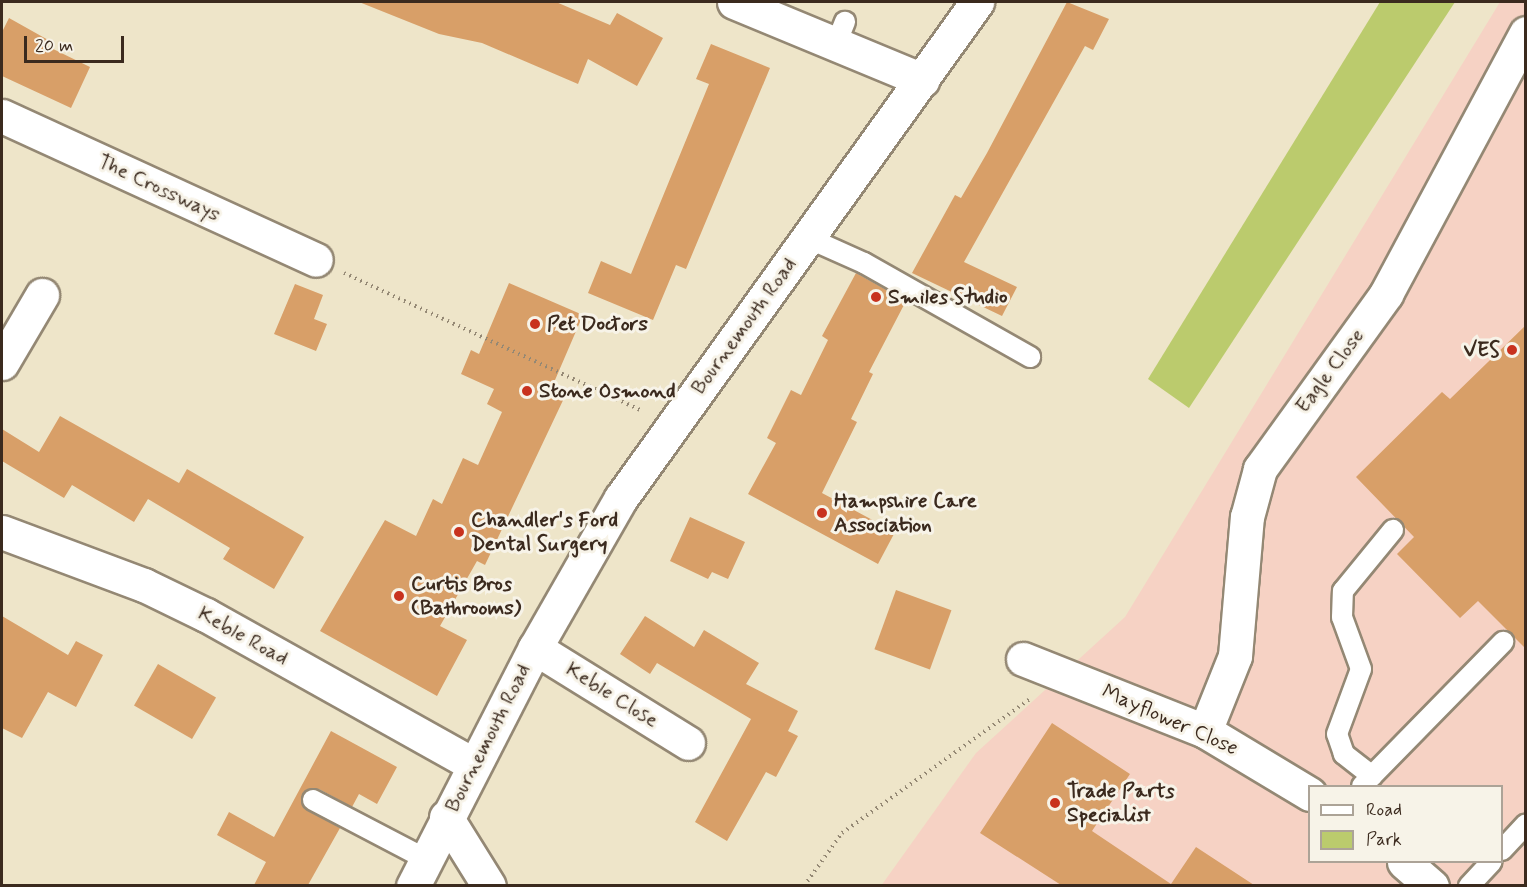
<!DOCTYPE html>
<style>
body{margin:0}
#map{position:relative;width:1527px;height:887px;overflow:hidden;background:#eee5c9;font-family:Mynerve,sans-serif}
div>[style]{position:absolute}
.built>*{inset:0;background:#f6d2c4}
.green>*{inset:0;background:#bbcb6d}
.building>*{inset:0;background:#d89f68;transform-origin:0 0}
.path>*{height:4px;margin-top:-2px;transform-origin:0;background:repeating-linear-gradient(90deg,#948874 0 1.5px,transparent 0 6px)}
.roads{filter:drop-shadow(2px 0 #948874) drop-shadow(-2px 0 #948874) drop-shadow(0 2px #948874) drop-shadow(0 -2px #948874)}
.lane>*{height:20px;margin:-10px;padding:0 10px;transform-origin:10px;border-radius:10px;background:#fff}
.street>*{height:33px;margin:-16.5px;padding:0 16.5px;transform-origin:16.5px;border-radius:16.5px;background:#fff}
.secondary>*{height:33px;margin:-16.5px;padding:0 16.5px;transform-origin:16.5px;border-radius:16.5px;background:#fff}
.dots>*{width:16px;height:16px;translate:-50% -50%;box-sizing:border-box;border:3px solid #f7f3e8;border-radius:50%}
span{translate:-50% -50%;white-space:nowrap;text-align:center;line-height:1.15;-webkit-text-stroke:6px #f7f3e8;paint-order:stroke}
.street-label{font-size:21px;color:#3b2a1e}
.poi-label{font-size:21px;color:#3b2a1e;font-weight:700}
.left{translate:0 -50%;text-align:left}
.right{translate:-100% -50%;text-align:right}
.frame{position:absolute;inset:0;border:3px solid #3b2a1e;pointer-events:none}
.legend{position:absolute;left:1308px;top:785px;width:195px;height:78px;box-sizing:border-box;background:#f7f3e8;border:2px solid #aca397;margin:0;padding:8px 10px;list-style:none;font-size:18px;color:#3b2a1e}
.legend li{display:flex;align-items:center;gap:12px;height:30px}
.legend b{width:30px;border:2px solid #aca397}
.scale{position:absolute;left:24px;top:36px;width:100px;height:27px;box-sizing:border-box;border:3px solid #3b2a1e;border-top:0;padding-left:8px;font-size:18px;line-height:21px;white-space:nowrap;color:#3b2a1e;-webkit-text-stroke:4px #f7f3e8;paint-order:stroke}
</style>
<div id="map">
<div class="built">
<div style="clip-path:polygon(evenodd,1500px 2px,1525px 2px,1525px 885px,881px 886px,976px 753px,1125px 617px,1500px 2px,1310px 786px,1502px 786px,1502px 862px,1310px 862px,1310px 786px)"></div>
</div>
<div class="green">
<div style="clip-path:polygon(1380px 2px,1455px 2px,1189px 408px,1148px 379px)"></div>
</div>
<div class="building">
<div style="clip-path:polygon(359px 2px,556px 2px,610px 25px,617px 13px,663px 38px,637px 86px,588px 59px,578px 84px,482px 43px,439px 34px)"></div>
<div style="clip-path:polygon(1067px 2px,1109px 19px,1093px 50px,1085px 46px,964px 262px,1017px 287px,1002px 316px,912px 273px,955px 195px,961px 198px,987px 153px)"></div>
<div style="clip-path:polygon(9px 18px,50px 41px,47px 46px,90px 67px,71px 108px,2px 76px,2px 32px)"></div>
<div style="clip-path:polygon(711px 44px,770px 68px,686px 269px,676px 265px,653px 320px,588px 293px,601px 261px,631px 274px,709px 84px,696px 79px)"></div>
<div style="clip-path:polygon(856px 273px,906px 301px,869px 372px,873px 374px,851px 419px,857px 422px,822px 493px,895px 532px,878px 564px,748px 494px,776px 443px,767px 438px,791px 390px,801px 395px,828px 340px,822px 336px)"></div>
<div style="clip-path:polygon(509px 283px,583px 315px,552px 387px,566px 394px,485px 565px,477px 561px,440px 626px,467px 640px,437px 696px,320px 631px,385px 520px,416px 536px,433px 499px,442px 504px,463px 458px,478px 465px,502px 412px,487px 404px,494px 389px,461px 374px,471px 350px,479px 354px)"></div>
<div style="clip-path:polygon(295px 284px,323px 295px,314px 319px,327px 324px,316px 351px,274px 334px)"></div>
<div style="clip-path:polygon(1526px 325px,1526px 649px,1478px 601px,1460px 618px,1397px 554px,1414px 537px,1356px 477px,1442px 392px,1450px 399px)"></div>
<div style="clip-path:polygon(60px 416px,179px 483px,187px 469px,304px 537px,274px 589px,223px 559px,230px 548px,148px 499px,134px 522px,72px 485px,64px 498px,2px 461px,2px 429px,39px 452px)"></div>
<div style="clip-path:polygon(690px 517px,745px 542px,728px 579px,712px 572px,708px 579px,670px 561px)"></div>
<div style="left:896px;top:590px;width:59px;height:63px;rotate:20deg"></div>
<div style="clip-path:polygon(2px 616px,68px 655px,76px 641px,103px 655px,76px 707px,48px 692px,22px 738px,2px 728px)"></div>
<div style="clip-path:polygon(645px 616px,694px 647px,704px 630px,759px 663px,746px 684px,798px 711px,788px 731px,798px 736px,776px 777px,766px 772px,727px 841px,695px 822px,751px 719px,657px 663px,650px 674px,620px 654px)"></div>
<div style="left:158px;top:664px;width:67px;height:48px;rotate:30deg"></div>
<div style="clip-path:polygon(1052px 723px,1130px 774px,1092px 831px,1171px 884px,1196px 847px,1254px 885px,1061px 885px,980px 833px)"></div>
<div style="clip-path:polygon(331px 731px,397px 767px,377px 804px,359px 794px,352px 807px,319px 789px,306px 790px,303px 807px,340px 828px,308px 885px,254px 885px,266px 862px,217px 835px,229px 812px,274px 837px)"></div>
</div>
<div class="path">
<div style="left:344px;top:273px;width:328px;rotate:24.8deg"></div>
<div style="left:804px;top:886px;width:65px;rotate:-54.4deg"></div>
<div style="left:842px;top:833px;width:231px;rotate:-35.5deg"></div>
</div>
<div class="roads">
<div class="lane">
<div style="left:836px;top:44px;width:24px;rotate:-68deg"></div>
<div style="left:808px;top:238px;width:61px;rotate:24.1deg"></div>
<div style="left:864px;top:263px;width:191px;rotate:29.5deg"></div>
<div style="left:1372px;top:776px;width:36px;rotate:-142deg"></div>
<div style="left:1344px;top:754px;width:21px;rotate:-109deg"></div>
<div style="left:1337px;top:734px;width:69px;rotate:-69.7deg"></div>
<div style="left:1361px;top:669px;width:55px;rotate:-110.1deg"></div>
<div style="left:1342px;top:617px;width:26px;rotate:-88deg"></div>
<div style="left:1343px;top:591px;width:79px;rotate:-50.7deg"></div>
<div style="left:1362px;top:786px;width:202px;rotate:-45.6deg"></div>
<div style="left:313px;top:800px;width:127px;rotate:27.6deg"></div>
<div style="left:1502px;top:850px;width:35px;rotate:-47deg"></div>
<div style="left:1469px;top:886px;width:33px;rotate:-47deg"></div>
</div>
<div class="street">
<div style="left:734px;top:2px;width:204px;rotate:22.5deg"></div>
<div style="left:2px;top:116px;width:345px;rotate:24.6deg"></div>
<div style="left:2px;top:363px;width:79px;rotate:-59.5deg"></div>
<div style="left:2px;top:532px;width:152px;rotate:20.5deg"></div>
<div style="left:144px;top:585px;width:69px;rotate:25.8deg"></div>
<div style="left:206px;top:615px;width:306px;rotate:29.2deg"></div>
<div style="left:535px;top:648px;width:180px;rotate:31.8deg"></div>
<div style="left:1023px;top:659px;width:196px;rotate:21.6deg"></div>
<div style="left:1205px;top:731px;width:122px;rotate:31deg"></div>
<div style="left:1205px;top:731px;width:81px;rotate:-68.2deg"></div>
<div style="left:1235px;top:656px;width:140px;rotate:-85.1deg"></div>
<div style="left:1247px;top:517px;width:50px;rotate:-74.8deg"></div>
<div style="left:1260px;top:469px;width:216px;rotate:-54.2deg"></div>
<div style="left:1386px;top:294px;width:296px;rotate:-61.8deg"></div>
<div style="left:446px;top:817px;width:81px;rotate:58.1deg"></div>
<div style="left:1404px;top:862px;width:37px;rotate:41deg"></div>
</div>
<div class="secondary">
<div style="left:413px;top:886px;width:267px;rotate:-62.9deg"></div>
<div style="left:535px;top:648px;width:173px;rotate:-60.2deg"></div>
<div style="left:621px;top:498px;width:611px;rotate:-54.33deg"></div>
</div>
</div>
<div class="dots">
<div style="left:876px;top:297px;background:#c8321e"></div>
<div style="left:535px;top:324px;background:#c8321e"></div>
<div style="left:1512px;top:350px;background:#c8321e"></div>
<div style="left:527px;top:391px;background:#c8321e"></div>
<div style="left:822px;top:513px;background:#c8321e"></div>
<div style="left:459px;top:532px;background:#c8321e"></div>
<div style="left:399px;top:596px;background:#c8321e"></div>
<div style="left:1055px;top:803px;background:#c8321e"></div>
</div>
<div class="street-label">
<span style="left:159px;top:188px;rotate:25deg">The Crossways</span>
<span style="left:744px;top:326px;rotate:-54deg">Bournemouth Road</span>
<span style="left:1330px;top:371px;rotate:-53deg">Eagle Close</span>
<span style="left:243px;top:636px;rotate:29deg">Keble Road</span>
<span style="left:612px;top:695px;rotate:32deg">Keble Close</span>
<span style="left:1170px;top:720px;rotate:24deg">Mayflower Close</span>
<span style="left:488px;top:738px;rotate:-63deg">Bournemouth Road</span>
</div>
<div class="poi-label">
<span class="left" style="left:888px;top:297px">Smiles Studio</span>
<span class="left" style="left:547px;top:324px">Pet Doctors</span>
<span class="right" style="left:1500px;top:350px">VES</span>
<span class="left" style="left:539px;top:391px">Stone Osmond</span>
<span class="left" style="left:834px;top:513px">Hampshire Care<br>Association</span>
<span class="left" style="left:471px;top:532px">Chandler's Ford<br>Dental Surgery</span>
<span class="left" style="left:411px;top:596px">Curtis Bros<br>(Bathrooms)</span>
<span class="left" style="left:1067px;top:803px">Trade Parts<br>Specialist</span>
</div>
<div class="frame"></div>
<ul class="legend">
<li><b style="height:8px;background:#fff"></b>Road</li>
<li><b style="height:16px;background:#bbcb6d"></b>Park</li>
</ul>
<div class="scale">20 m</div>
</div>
